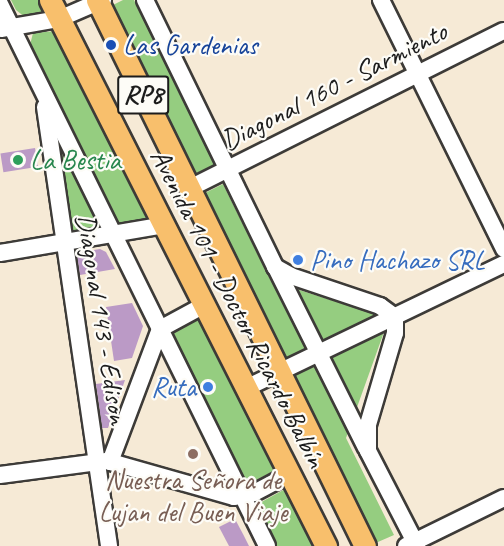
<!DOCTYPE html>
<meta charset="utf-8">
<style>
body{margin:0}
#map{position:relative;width:504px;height:546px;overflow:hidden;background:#f6ead6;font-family:Caveat,sans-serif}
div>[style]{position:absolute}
.green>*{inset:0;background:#95cd80;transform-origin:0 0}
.building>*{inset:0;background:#bb9ac6;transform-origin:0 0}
.roads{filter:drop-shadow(2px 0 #3d3b38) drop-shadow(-2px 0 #3d3b38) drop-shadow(0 2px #3d3b38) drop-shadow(0 -2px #3d3b38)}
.minor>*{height:16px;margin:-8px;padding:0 8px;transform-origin:8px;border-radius:8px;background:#fff}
.major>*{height:21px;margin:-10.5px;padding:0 10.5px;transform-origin:10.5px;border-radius:10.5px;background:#f8bf6c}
.dots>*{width:16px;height:16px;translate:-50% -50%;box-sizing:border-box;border:3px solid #fdfcf7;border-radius:50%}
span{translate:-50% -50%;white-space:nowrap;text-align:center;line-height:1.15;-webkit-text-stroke:4.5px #fdfcf7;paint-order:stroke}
.shield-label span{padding:2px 4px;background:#fdfcf7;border:2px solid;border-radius:4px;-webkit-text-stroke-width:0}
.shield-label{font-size:27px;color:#1c1c1c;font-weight:700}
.transit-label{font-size:28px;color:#164399}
.left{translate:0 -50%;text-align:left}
.street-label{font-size:28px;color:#1c1c1c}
.leisure-label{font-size:28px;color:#27864d}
.shop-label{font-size:28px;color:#366cbe}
.right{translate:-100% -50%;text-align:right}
.education-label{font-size:28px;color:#785e54}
</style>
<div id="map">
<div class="green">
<div style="clip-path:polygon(11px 0,44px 0,47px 11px,26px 18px,16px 10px)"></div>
<div style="clip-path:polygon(123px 0,134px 0,215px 165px,190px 176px,107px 8px)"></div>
<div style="clip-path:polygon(57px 31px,155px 219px,121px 229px,115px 223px,30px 45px,33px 33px)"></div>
<div style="clip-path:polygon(53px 137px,102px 230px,66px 234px)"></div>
<div style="clip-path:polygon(223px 184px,271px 281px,378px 315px,282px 363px,201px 195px)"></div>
<div style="left:199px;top:313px;width:175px;height:34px;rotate:64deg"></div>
<div style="clip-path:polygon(384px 332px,346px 438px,394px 535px,371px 545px,288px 379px)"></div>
<div style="clip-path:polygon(287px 488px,320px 546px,275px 546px,256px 505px)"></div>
</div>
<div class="building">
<div style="left:35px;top:148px;width:19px;height:35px;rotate:81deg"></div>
<div style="clip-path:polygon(100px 249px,106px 252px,115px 269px,80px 275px,77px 256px,81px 252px)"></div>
<div style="clip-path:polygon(132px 303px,143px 326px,132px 358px,114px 361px,106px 307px)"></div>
<div style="clip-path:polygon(125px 380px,108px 428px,102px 428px,96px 384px)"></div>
<div style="clip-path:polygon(235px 519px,244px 536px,249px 546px,229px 546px,219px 527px)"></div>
</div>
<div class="roads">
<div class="minor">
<div style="left:145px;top:0;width:297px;rotate:64deg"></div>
<div style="left:275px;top:267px;width:18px;rotate:29deg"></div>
<div style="left:291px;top:276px;width:94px;rotate:18.6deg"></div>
<div style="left:380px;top:306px;width:19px;rotate:36deg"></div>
<div style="left:395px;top:317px;width:16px;rotate:90deg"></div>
<div style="left:395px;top:333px;width:96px;rotate:106.4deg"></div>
<div style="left:368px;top:425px;width:26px;rotate:90deg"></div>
<div style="left:368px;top:451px;width:107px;rotate:62.7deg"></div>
<div style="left:381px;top:0;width:278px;rotate:63.7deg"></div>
<div style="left:0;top:4px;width:604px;rotate:63.77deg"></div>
<div style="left:1px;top:29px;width:59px;rotate:-9.8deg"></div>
<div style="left:59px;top:19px;width:48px;rotate:-23.4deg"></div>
<div style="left:45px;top:107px;width:444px;rotate:81.7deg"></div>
<div style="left:188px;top:189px;width:353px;rotate:-26.6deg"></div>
<div style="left:0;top:253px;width:168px;rotate:-9.6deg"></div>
<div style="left:276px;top:268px;width:201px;rotate:63.4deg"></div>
<div style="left:246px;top:388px;width:286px;rotate:-25.7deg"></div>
<div style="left:110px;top:462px;width:142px;rotate:-69.4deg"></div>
<div style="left:160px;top:329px;width:52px;rotate:-28.5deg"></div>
<div style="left:0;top:475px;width:108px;rotate:-7.5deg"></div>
<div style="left:107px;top:461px;width:132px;rotate:15.8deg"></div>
<div style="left:234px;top:497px;width:20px;rotate:-11deg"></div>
<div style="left:254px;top:493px;width:40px;rotate:-28deg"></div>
<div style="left:406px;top:546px;width:109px;rotate:-26.1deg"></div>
</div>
<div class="major">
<div style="left:50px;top:0;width:612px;rotate:63.18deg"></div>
<div style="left:97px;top:0;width:608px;rotate:63.86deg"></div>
</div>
</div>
<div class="dots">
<div style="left:111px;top:45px;background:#1a4fb4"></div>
<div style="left:18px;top:160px;background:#2e9e5b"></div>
<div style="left:298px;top:260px;background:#3f7fe0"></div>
<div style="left:208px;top:387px;background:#3f7fe0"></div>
<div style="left:193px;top:454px;background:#8d6e63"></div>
</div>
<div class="shield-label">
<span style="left:143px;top:95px">RP8</span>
</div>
<div class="transit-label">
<span class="left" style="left:123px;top:45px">Las Gardenias</span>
</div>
<div class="street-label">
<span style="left:334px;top:86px;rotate:-27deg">Diagonal 160 - Sarmiento</span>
<span style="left:238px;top:308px;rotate:63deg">Avenida 101 - Doctor Ricardo Balbín</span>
<span style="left:102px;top:319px;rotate:81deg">Diagonal 143 - Edison</span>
</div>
<div class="leisure-label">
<span class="left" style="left:30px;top:160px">La Bestia</span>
</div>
<div class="shop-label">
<span class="left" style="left:310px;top:260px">Pino Hachazo SRL</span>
<span class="right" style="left:196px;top:387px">Ruta</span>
</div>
<div class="education-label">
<span style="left:193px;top:496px">Nuestra Señora de<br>Lujan del Buen Viaje</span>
</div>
</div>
